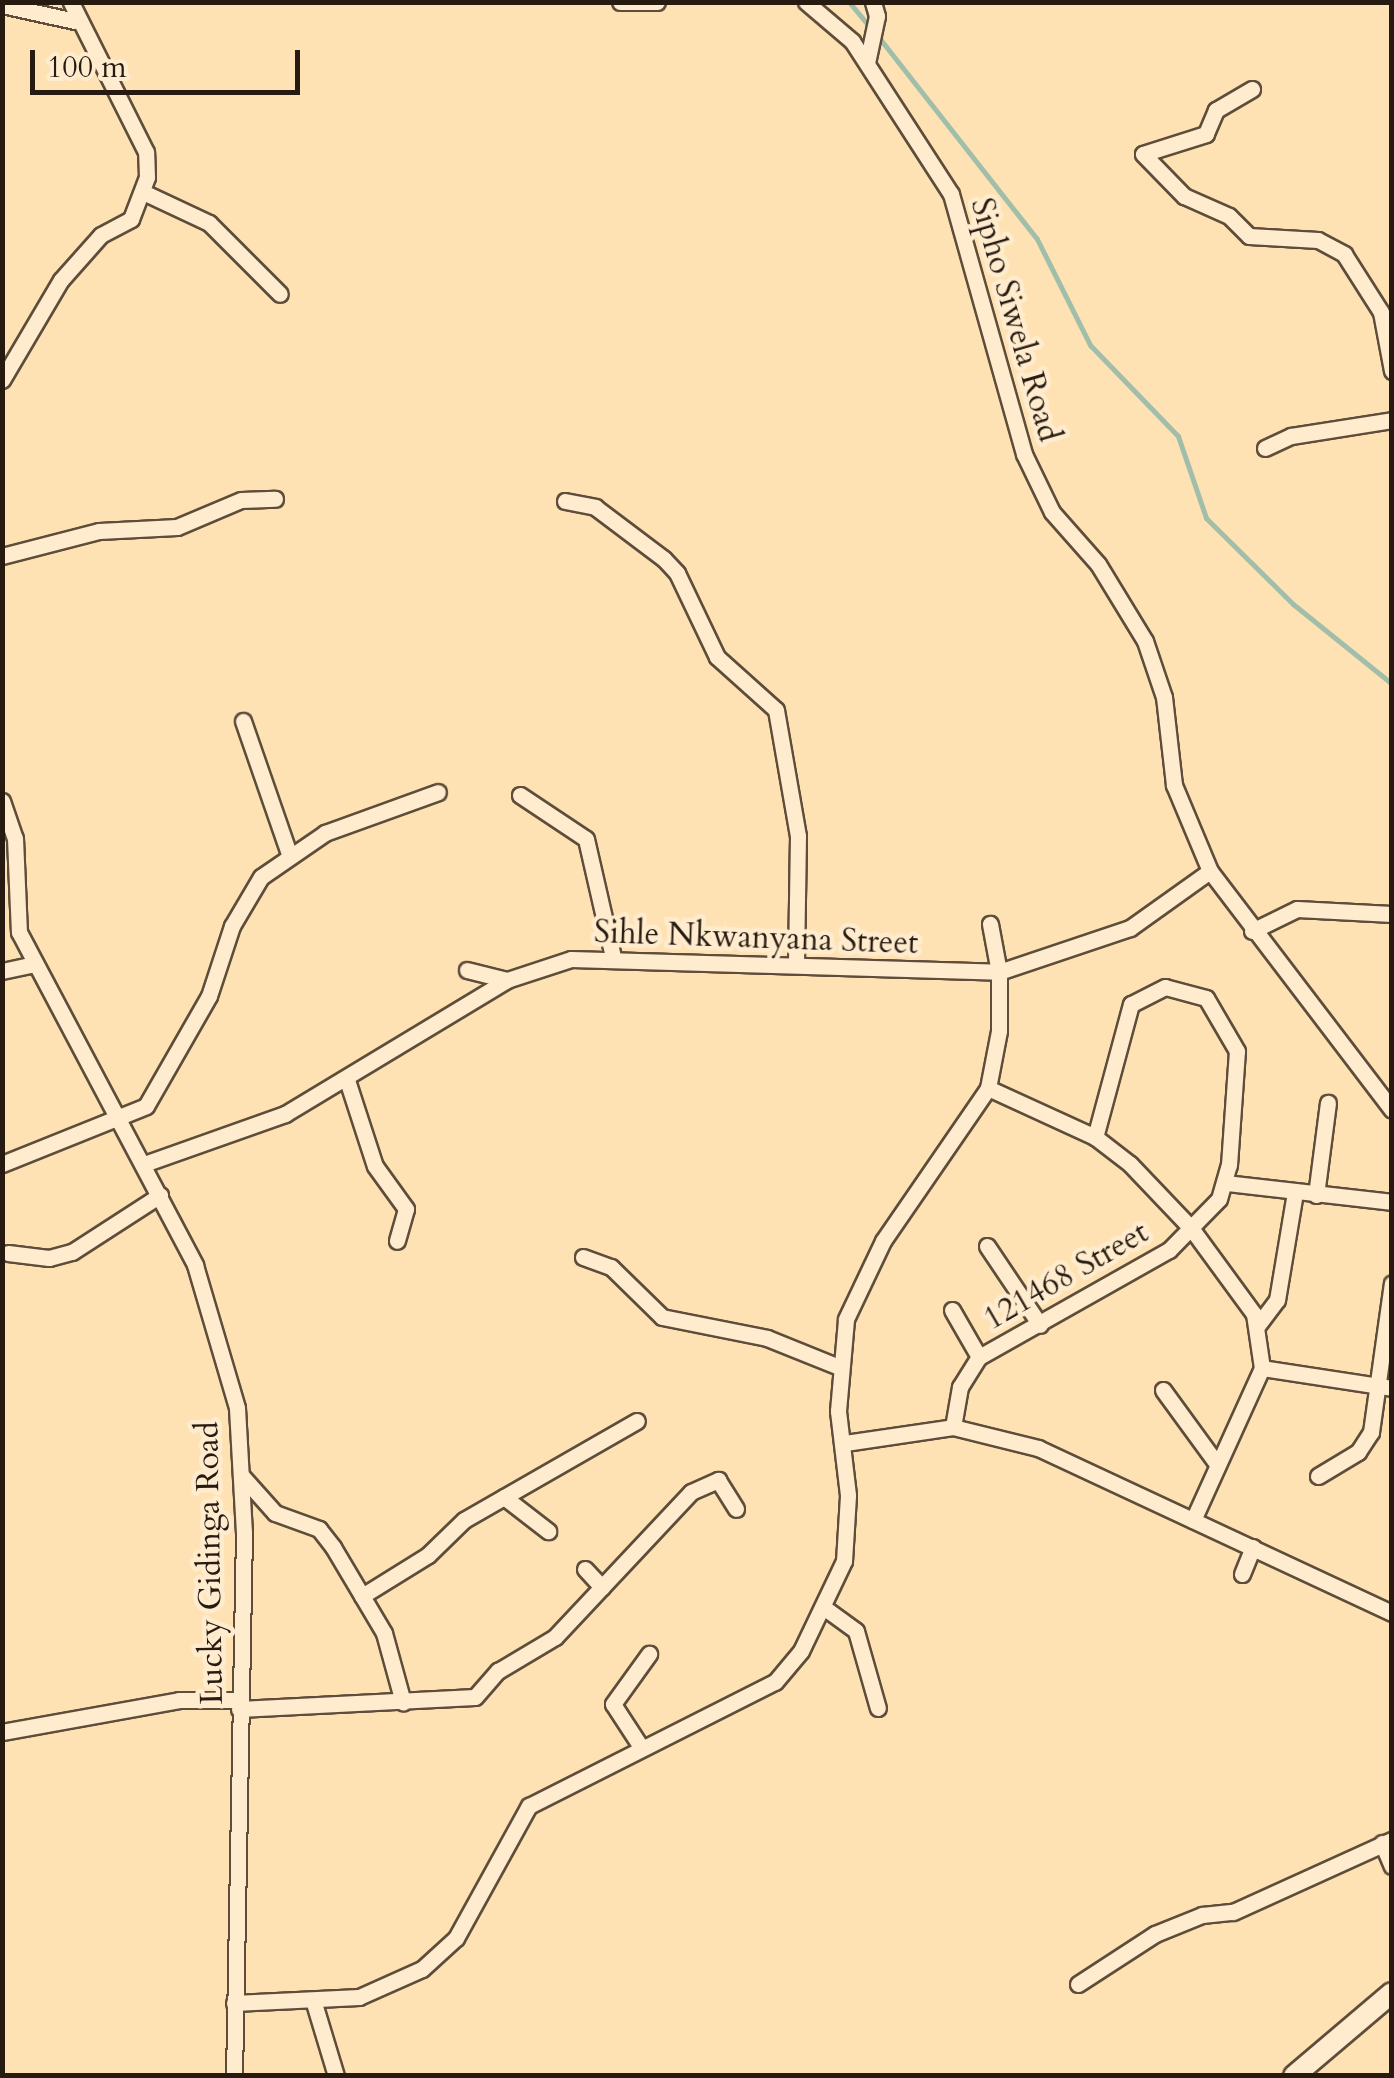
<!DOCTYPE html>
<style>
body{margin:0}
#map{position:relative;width:1394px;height:2078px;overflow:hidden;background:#ffe2b4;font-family:Cardo,serif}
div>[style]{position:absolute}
.stream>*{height:5px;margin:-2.5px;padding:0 2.5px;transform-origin:2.5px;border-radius:2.5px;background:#a1beaa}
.roads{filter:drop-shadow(2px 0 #5d4d3a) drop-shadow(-2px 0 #5d4d3a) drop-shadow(0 2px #5d4d3a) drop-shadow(0 -2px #5d4d3a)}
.minor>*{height:15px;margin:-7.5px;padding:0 7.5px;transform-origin:7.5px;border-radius:7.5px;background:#ffecce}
.tertiary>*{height:20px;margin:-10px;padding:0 10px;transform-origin:10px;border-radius:10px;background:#ffecce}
span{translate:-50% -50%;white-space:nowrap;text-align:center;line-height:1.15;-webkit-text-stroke:9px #ffecce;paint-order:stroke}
.street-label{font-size:32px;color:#271b11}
.frame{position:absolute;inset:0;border:5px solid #271b11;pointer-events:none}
.scale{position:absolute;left:30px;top:50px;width:270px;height:45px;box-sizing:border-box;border:5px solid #271b11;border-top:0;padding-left:12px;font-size:30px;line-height:35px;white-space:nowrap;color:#271b11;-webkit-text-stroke:8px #ffecce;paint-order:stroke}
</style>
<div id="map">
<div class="stream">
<div style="left:849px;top:2px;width:33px;rotate:50deg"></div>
<div style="left:877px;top:35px;width:259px;rotate:51.9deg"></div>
<div style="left:1037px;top:239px;width:119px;rotate:63.4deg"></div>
<div style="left:1090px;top:345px;width:127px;rotate:46deg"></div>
<div style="left:1178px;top:436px;width:87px;rotate:71.1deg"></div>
<div style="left:1206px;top:518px;width:122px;rotate:44.7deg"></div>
<div style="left:1293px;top:604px;width:127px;rotate:38.9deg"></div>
</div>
<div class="roads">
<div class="minor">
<div style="left:620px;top:2px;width:37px"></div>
<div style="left:806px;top:2px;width:60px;rotate:40.3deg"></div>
<div style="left:852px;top:41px;width:182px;rotate:57.1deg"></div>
<div style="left:951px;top:194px;width:270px;rotate:74.3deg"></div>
<div style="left:1024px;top:454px;width:64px;rotate:64.2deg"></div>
<div style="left:1052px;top:512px;width:69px;rotate:48.5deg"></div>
<div style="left:1098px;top:564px;width:90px;rotate:58.6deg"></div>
<div style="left:1145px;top:641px;width:59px;rotate:71.3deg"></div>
<div style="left:1164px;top:697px;width:89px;rotate:83.5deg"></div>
<div style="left:1174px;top:785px;width:93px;rotate:67.3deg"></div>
<div style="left:1210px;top:871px;width:300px;rotate:52.7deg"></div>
<div style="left:2px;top:5px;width:75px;rotate:12.4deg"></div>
<div style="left:867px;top:63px;width:48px;rotate:-78deg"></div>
<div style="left:877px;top:16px;width:15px;rotate:-106deg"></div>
<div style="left:1252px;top:89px;width:42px;rotate:149.7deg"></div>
<div style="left:1216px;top:110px;width:26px;rotate:113deg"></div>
<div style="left:1206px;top:134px;width:66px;rotate:162.4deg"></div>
<div style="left:1143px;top:154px;width:59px;rotate:45.7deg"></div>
<div style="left:1184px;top:196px;width:49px;rotate:24deg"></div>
<div style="left:1229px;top:216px;width:28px;rotate:45deg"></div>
<div style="left:1249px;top:236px;width:69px;rotate:3.3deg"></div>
<div style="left:1318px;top:240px;width:30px;rotate:28deg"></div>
<div style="left:1344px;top:254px;width:69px;rotate:57.5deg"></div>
<div style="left:1381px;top:312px;width:60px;rotate:79.4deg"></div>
<div style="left:143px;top:192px;width:73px;rotate:25.2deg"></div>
<div style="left:209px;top:223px;width:100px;rotate:45deg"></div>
<div style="left:2px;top:380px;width:116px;rotate:-59.5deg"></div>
<div style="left:61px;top:280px;width:60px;rotate:-48.4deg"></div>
<div style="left:101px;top:235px;width:34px;rotate:-28deg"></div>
<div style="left:131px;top:219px;width:45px;rotate:-69.1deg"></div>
<div style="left:147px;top:177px;width:25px;rotate:-92deg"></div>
<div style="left:146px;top:152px;width:168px;rotate:-116.6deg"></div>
<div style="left:1265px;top:448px;width:29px;rotate:-25deg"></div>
<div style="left:1291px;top:436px;width:102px;rotate:-9deg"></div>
<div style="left:565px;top:501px;width:31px;rotate:11deg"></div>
<div style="left:595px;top:507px;width:86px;rotate:37deg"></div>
<div style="left:664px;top:559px;width:19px;rotate:47deg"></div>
<div style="left:677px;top:573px;width:93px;rotate:64.5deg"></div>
<div style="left:717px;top:657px;width:79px;rotate:41.9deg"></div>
<div style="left:776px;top:710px;width:128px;rotate:80.1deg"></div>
<div style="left:798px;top:836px;width:128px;rotate:90.9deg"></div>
<div style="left:2px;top:556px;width:100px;rotate:-14.5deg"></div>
<div style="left:99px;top:531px;width:78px;rotate:-2.9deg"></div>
<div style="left:177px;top:527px;width:69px;rotate:-22.9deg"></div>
<div style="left:241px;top:500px;width:34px;rotate:-2deg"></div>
<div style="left:243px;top:721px;width:141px;rotate:70.9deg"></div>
<div style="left:520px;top:795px;width:79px;rotate:33.7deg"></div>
<div style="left:586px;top:839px;width:121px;rotate:77.1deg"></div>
<div style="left:2px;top:801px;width:39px;rotate:71deg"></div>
<div style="left:15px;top:838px;width:94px;rotate:87.6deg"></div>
<div style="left:19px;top:932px;width:377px;rotate:62.1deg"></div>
<div style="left:195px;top:1265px;width:149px;rotate:73.6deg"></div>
<div style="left:237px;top:1408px;width:124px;rotate:86.8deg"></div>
<div style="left:244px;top:1532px;width:544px;rotate:91.05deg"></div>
<div style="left:1252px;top:931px;width:50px;rotate:-26.1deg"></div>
<div style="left:1297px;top:909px;width:95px;rotate:3deg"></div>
<div style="left:467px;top:970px;width:41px;rotate:14deg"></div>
<div style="left:2px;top:971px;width:34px;rotate:-12deg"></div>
<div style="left:347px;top:1080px;width:90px;rotate:72deg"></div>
<div style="left:375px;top:1166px;width:53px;rotate:54.2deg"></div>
<div style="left:406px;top:1209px;width:33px;rotate:106deg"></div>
<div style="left:988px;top:1088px;width:118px;rotate:24.6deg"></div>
<div style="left:1095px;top:1137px;width:44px;rotate:37.6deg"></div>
<div style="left:1130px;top:1164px;width:88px;rotate:46.4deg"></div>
<div style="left:1191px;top:1228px;width:107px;rotate:53.8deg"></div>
<div style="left:1254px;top:1314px;width:55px;rotate:81.6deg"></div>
<div style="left:1262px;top:1368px;width:167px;rotate:114.4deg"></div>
<div style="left:2px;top:1164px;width:155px;rotate:-21.9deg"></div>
<div style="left:146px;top:1106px;width:127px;rotate:-60.2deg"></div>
<div style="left:209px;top:996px;width:74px;rotate:-71.8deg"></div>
<div style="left:232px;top:926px;width:57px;rotate:-59.4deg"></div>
<div style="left:261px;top:877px;width:78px;rotate:-34.5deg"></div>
<div style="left:325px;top:833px;width:120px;rotate:-19.9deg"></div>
<div style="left:144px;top:1164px;width:150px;rotate:-19.5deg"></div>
<div style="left:285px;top:1114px;width:259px;rotate:-31.1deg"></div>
<div style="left:507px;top:980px;width:67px;rotate:-18.2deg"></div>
<div style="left:571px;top:959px;width:428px;rotate:1.7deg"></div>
<div style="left:999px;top:972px;width:138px;rotate:-18.6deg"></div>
<div style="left:1130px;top:928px;width:98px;rotate:-35.5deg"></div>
<div style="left:1226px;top:1183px;width:167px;rotate:6.5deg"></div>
<div style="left:1316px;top:1195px;width:93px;rotate:-82.6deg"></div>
<div style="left:987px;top:1246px;width:95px;rotate:56.1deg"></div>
<div style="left:8px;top:1253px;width:41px;rotate:7deg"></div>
<div style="left:49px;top:1258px;width:24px;rotate:-15deg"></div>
<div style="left:72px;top:1252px;width:105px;rotate:-32.9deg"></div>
<div style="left:583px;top:1257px;width:30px;rotate:20deg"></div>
<div style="left:611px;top:1267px;width:71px;rotate:44.4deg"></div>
<div style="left:662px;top:1317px;width:107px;rotate:11.3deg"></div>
<div style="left:767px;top:1338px;width:78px;rotate:21.9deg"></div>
<div style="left:952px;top:1310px;width:54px;rotate:60.1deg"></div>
<div style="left:1258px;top:1325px;width:31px;rotate:-53deg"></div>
<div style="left:1277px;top:1300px;width:109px;rotate:-80.5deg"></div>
<div style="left:1262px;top:1368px;width:132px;rotate:8.7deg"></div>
<div style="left:1163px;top:1390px;width:92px;rotate:53.9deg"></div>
<div style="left:953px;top:1427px;width:41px;rotate:-80.1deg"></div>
<div style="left:960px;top:1387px;width:36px;rotate:-58deg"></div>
<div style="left:979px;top:1357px;width:218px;rotate:-29.4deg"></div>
<div style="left:1169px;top:1250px;width:71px;rotate:-45.6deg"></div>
<div style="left:1219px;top:1199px;width:35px;rotate:-74deg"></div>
<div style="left:1229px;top:1165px;width:114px;rotate:-86deg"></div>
<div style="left:1237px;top:1051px;width:61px;rotate:-120.3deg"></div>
<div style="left:1206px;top:998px;width:42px;rotate:-165deg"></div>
<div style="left:1165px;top:987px;width:38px;rotate:153deg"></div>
<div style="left:1131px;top:1004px;width:138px;rotate:105.1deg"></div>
<div style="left:845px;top:1443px;width:109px;rotate:-8.4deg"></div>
<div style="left:953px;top:1427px;width:88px;rotate:13.9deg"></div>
<div style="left:1038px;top:1448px;width:391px;rotate:25deg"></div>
<div style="left:241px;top:1475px;width:51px;rotate:48.2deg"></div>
<div style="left:275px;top:1513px;width:47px;rotate:20deg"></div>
<div style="left:319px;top:1529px;width:23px;rotate:52deg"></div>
<div style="left:333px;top:1547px;width:100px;rotate:59.3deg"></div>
<div style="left:384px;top:1633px;width:72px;rotate:74.6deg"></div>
<div style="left:1318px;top:1476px;width:47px;rotate:-31deg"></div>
<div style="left:1358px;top:1452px;width:24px;rotate:-57deg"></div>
<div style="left:1371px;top:1432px;width:150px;rotate:-82deg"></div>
<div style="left:504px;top:1497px;width:56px;rotate:37.7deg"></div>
<div style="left:585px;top:1569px;width:25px;rotate:47deg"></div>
<div style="left:1242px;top:1574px;width:29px;rotate:-68deg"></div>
<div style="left:362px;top:1596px;width:78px;rotate:-31.8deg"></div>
<div style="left:428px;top:1555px;width:50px;rotate:-44.2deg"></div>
<div style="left:464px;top:1520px;width:199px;rotate:-29.8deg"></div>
<div style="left:826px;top:1609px;width:37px;rotate:36deg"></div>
<div style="left:856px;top:1631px;width:80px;rotate:74.1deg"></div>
<div style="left:239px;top:1709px;width:236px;rotate:-2.9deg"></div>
<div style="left:475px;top:1697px;width:35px;rotate:-49deg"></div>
<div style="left:498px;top:1671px;width:66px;rotate:-30.8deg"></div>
<div style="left:555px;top:1637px;width:199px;rotate:-46.8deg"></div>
<div style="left:691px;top:1492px;width:30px;rotate:-24deg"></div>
<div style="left:718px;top:1480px;width:34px;rotate:58deg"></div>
<div style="left:2px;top:1732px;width:180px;rotate:-10.2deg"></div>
<div style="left:179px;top:1700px;width:58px"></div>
<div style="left:641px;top:1747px;width:51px;rotate:-123.1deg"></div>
<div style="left:613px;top:1704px;width:62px;rotate:-54.2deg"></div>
<div style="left:1382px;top:1843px;width:25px;rotate:67deg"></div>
<div style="left:1078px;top:1984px;width:92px;rotate:-33deg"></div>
<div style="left:1155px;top:1934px;width:51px;rotate:-22deg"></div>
<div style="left:1202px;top:1915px;width:31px;rotate:-6deg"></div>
<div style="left:1233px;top:1912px;width:175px;rotate:-24.4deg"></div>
<div style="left:234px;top:2003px;width:125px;rotate:-2.7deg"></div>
<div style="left:359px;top:1997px;width:69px;rotate:-24deg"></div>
<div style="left:422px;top:1969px;width:46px;rotate:-42.4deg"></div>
<div style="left:456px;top:1938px;width:151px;rotate:-61.1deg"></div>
<div style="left:529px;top:1806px;width:275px;rotate:-26.8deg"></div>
<div style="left:775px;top:1682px;width:40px;rotate:-50deg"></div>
<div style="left:801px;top:1651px;width:100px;rotate:-64.5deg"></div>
<div style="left:844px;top:1561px;width:66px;rotate:-86.5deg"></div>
<div style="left:848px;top:1495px;width:85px;rotate:-96.8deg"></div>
<div style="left:838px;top:1411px;width:92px;rotate:-85deg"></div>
<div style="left:846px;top:1319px;width:86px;rotate:-64.6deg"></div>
<div style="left:883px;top:1241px;width:186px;rotate:-55.5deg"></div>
<div style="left:988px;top:1088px;width:58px;rotate:-79.1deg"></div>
<div style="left:999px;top:1031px;width:59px;rotate:-90deg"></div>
<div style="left:999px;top:972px;width:49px;rotate:-100.6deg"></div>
<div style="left:314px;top:2003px;width:76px;rotate:73.2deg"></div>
</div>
<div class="tertiary">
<div style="left:1294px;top:2076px;width:128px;rotate:-40.3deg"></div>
</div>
</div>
<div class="street-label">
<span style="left:1015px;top:320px;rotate:74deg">Sipho Siwela Road</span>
<span style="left:756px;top:938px;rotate:2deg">Sihle Nkwanyana Street</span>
<span style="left:1066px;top:1276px;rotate:-30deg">121468 Street</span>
<span style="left:210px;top:1563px;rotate:-91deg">Lucky Gidinga Road</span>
</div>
<div class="frame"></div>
<div class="scale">100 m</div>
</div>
